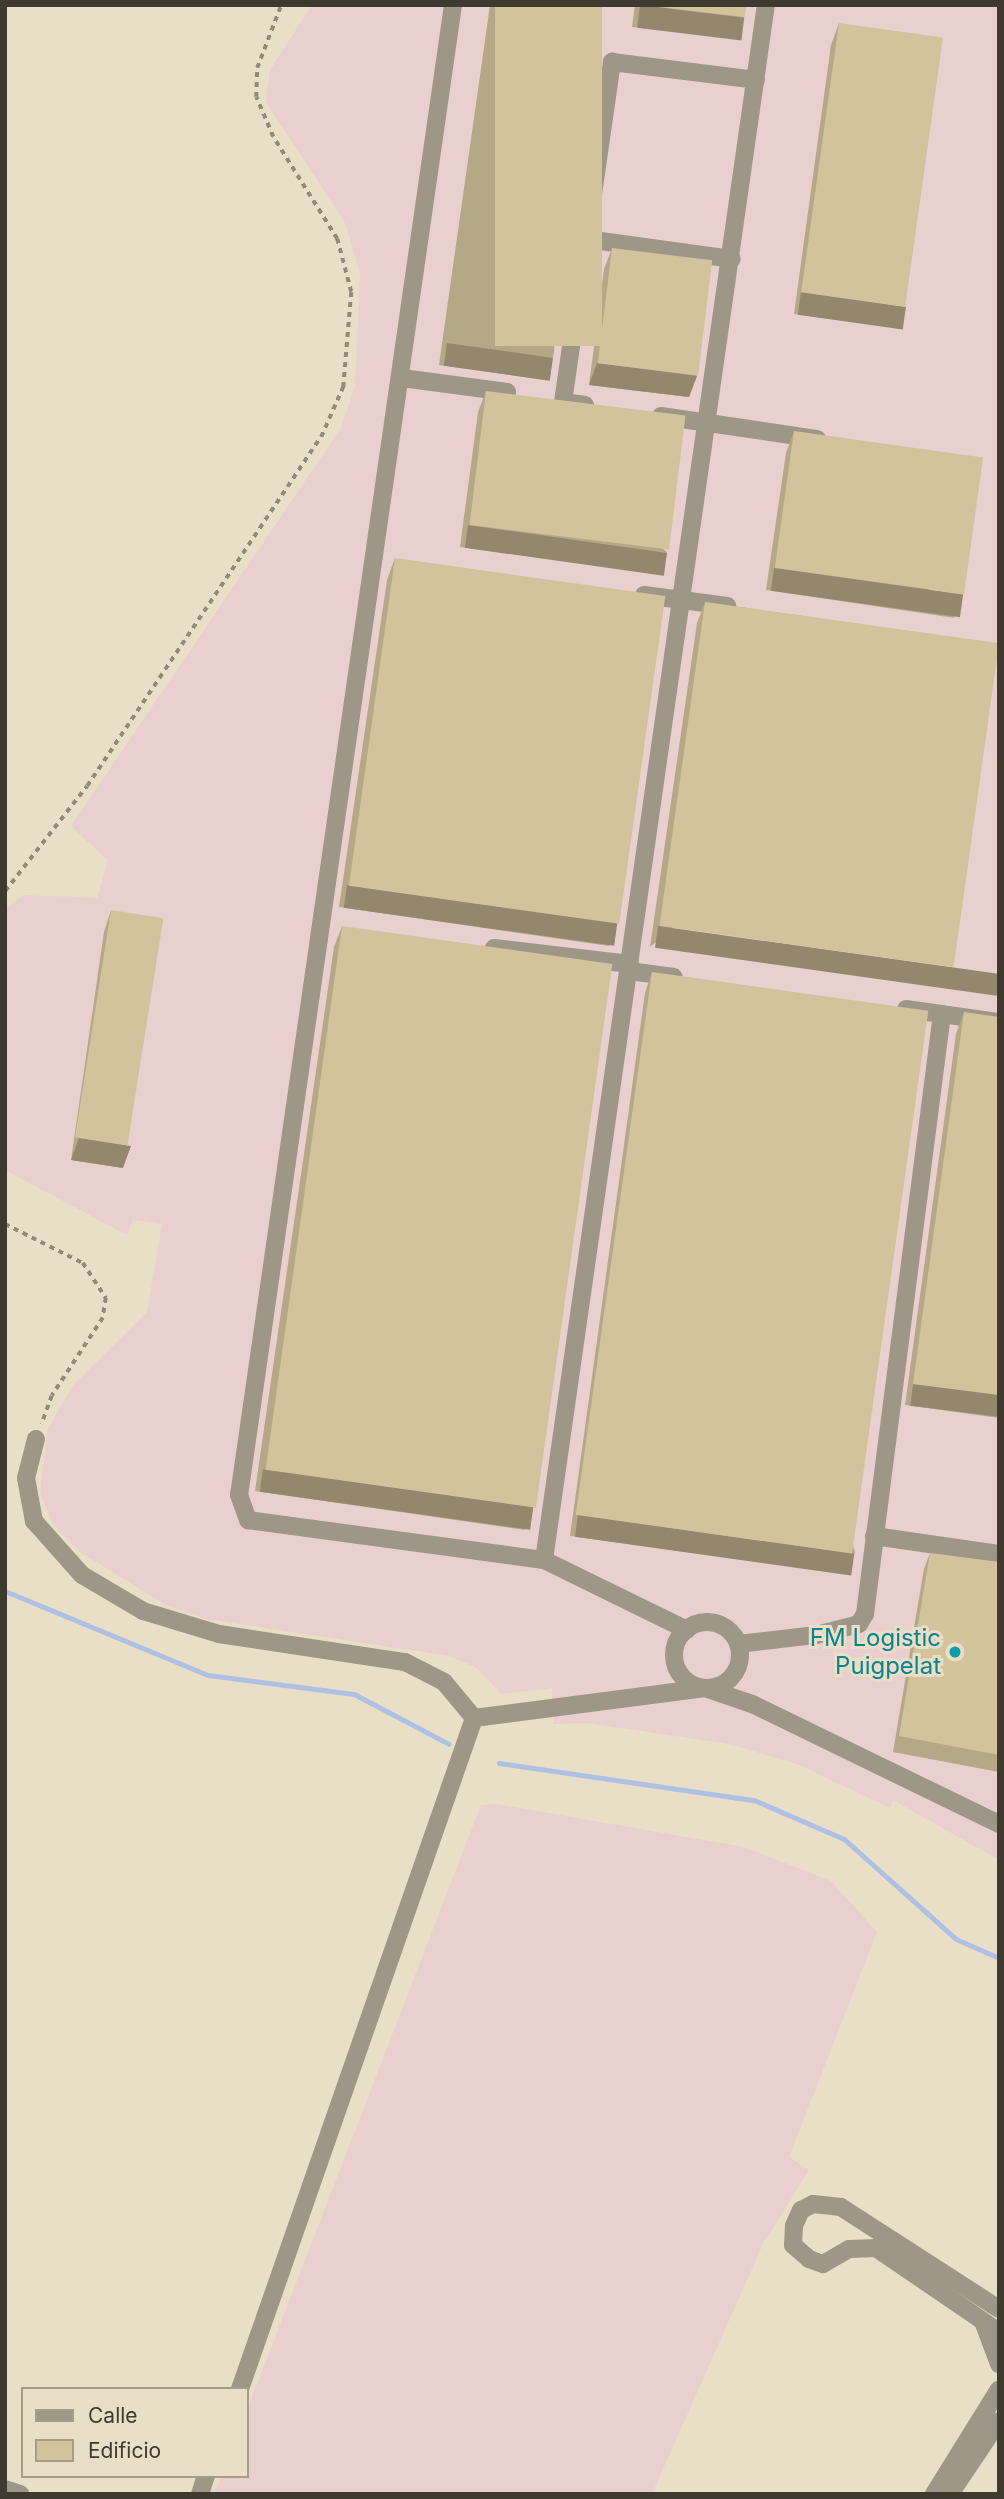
<!DOCTYPE html>
<style>
body{margin:0}
#map{position:relative;width:1004px;height:2499px;overflow:hidden;background:#e9dfc6;font-family:Inter,sans-serif}
div>[style]{position:absolute}
.industrial>*{inset:0;background:#e9cfce}
.stream>*{height:5px;margin:-2.5px;padding:0 2.5px;transform-origin:2.5px;border-radius:2.5px;background:#aec0e4}
.path>*{height:3.5px;margin-top:-1.75px;transform-origin:0;background:repeating-linear-gradient(90deg,#918a79 0 5px,transparent 0 10px)}
.minor>*{height:18px;margin:-9px;padding:0 9px;transform-origin:9px;border-radius:9px;background:#9e9687}
.minor>.ring{margin:-9px;padding:0;box-sizing:content-box;background:none;border:18px solid #9e9687;border-radius:50%}
.wall>*{inset:0;background:#b5a887}
.shaded-wall>*{inset:0;background:#93886e;transform-origin:0 0}
.building>*{inset:0;background:#d2c39d;transform-origin:0 0}
.dots>*{width:19px;height:19px;translate:-50% -50%;box-sizing:border-box;border:4px solid #e9dfc6;border-radius:50%}
span{translate:-50% -50%;white-space:nowrap;text-align:center;line-height:1.15;-webkit-text-stroke:6px #e9dfc6;paint-order:stroke}
.culture-label{font-size:24px;color:#0d838f}
.right{translate:-100% -50%;text-align:right}
.frame{position:absolute;inset:0;border:7px solid #3e3a30;pointer-events:none}
.legend{position:absolute;left:21px;top:2387px;width:228px;height:91px;box-sizing:border-box;background:#e9dfc6;border:2px solid #a59d8a;margin:0;padding:9px 12px;list-style:none;font-size:21px;color:#3e3a30}
.legend li{display:flex;align-items:center;gap:14px;height:35px}
.legend b{width:35px;border:2px solid #a59d8a}
</style>
<div id="map">
<div class="industrial">
<div style="clip-path:polygon(312px 5px,999px 5px,999px 1860px,893px 1800px,890px 1808px,797px 1764px,729px 1744px,587px 1723px,553px 1724px,552px 1688px,501px 1694px,477px 1668px,450px 1656px,206px 1619px,166px 1605px,80px 1552px,54px 1526px,40px 1493px,48px 1428px,74px 1384px,147px 1312px,162px 1224px,133px 1220px,127px 1235px,5px 1170px,5px 908px,24px 895px,97px 898px,108px 861px,71px 826px,341px 428px,355px 386px,360px 273px,345px 223px,266px 102px,270px 70px)"></div>
<div style="clip-path:polygon(497px 1804px,744px 1847px,831px 1881px,877px 1932px,789px 2157px,809px 2170px,763px 2244px,652px 2494px,202px 2494px,217px 2488px,221px 2476px,247px 2476px,247px 2410px,481px 1805px)"></div>
</div>
<div class="stream">
<div style="left:5px;top:1591px;width:220px;rotate:22.5deg"></div>
<div style="left:208px;top:1675px;width:147px;rotate:7.4deg"></div>
<div style="left:354px;top:1694px;width:107px;rotate:27.8deg"></div>
<div style="left:499px;top:1763px;width:258px;rotate:8.3deg"></div>
<div style="left:754px;top:1800px;width:98px;rotate:23.4deg"></div>
<div style="left:844px;top:1839px;width:150px;rotate:41.8deg"></div>
<div style="left:956px;top:1939px;width:47px;rotate:23.8deg"></div>
</div>
<div class="path">
<div style="left:5px;top:891px;width:133px;rotate:-52deg"></div>
<div style="left:87px;top:786px;width:420px;rotate:-56.2deg"></div>
<div style="left:321px;top:437px;width:55px;rotate:-66.3deg"></div>
<div style="left:343px;top:387px;width:95px;rotate:-85.2deg"></div>
<div style="left:351px;top:292px;width:55px;rotate:-104.8deg"></div>
<div style="left:337px;top:239px;width:120px;rotate:-122.1deg"></div>
<div style="left:273px;top:137px;width:43px;rotate:-113deg"></div>
<div style="left:256px;top:97px;width:29px;rotate:-88deg"></div>
<div style="left:257px;top:68px;width:67px;rotate:-69.1deg"></div>
<div style="left:5px;top:1224px;width:87px;rotate:26.6deg"></div>
<div style="left:83px;top:1263px;width:42px;rotate:56.7deg"></div>
<div style="left:106px;top:1298px;width:20px;rotate:99deg"></div>
<div style="left:103px;top:1318px;width:93px;rotate:123.2deg"></div>
<div style="left:52px;top:1396px;width:30px;rotate:110deg"></div>
</div>
<div class="minor">
<div style="left:453px;top:5px;width:1505px;rotate:98.17deg"></div>
<div style="left:239px;top:1495px;width:27px;rotate:70deg"></div>
<div style="left:248px;top:1520px;width:299px;rotate:7.7deg"></div>
<div style="left:544px;top:1560px;width:159px;rotate:26.1deg"></div>
<div style="left:586px;top:239px;width:147px;rotate:7.8deg"></div>
<div style="left:402px;top:378px;width:106px;rotate:7.6deg"></div>
<div style="left:585px;top:405px;width:22px;rotate:-172deg"></div>
<div style="left:563px;top:402px;width:344px;rotate:-81.8deg"></div>
<div style="left:612px;top:62px;width:145px;rotate:7.1deg"></div>
<div style="left:661px;top:416px;width:158px;rotate:8.4deg"></div>
<div style="left:644px;top:595px;width:84px;rotate:7.5deg"></div>
<div style="left:494px;top:948px;width:137px;rotate:6.7deg"></div>
<div style="left:629px;top:971px;width:45px;rotate:7.6deg"></div>
<div style="left:906px;top:1009px;width:94px;rotate:8deg"></div>
<div style="left:36px;top:1439px;width:40px;rotate:104.4deg"></div>
<div style="left:26px;top:1478px;width:44px;rotate:79.5deg"></div>
<div style="left:34px;top:1521px;width:72px;rotate:48.4deg"></div>
<div style="left:82px;top:1575px;width:71px;rotate:30.5deg"></div>
<div style="left:143px;top:1611px;width:79px;rotate:16.8deg"></div>
<div style="left:219px;top:1634px;width:188px;rotate:8.6deg"></div>
<div style="left:405px;top:1662px;width:44px;rotate:27.1deg"></div>
<div style="left:444px;top:1682px;width:47px;rotate:50.2deg"></div>
<div style="left:474px;top:1718px;width:233px;rotate:-7.4deg"></div>
<div style="left:705px;top:1688px;width:50px;rotate:18.8deg"></div>
<div style="left:752px;top:1704px;width:275px;rotate:25.9deg"></div>
<div style="left:874px;top:1536px;width:126px;rotate:8.2deg"></div>
<div style="left:544px;top:1560px;width:1571px;rotate:-81.88deg"></div>
<div class="ring" style="left:674px;top:1622px;width:48px;height:48px"></div>
<div style="left:738px;top:1644px;width:79px;rotate:-6.6deg"></div>
<div style="left:816px;top:1635px;width:44px;rotate:-14.3deg"></div>
<div style="left:859px;top:1624px;width:12px;rotate:-59deg"></div>
<div style="left:865px;top:1614px;width:605px;rotate:-82.69deg"></div>
<div style="left:999px;top:2309px;width:188px;rotate:-147.2deg"></div>
<div style="left:841px;top:2207px;width:28px;rotate:-174deg"></div>
<div style="left:813px;top:2204px;width:13px;rotate:153deg"></div>
<div style="left:801px;top:2210px;width:17px;rotate:114deg"></div>
<div style="left:794px;top:2226px;width:19px;rotate:93deg"></div>
<div style="left:793px;top:2245px;width:21px;rotate:41deg"></div>
<div style="left:809px;top:2259px;width:15px;rotate:20deg"></div>
<div style="left:823px;top:2264px;width:30px;rotate:-30deg"></div>
<div style="left:849px;top:2249px;width:27px;rotate:-2deg"></div>
<div style="left:876px;top:2248px;width:149px;rotate:34.3deg"></div>
<div style="left:984px;top:2324px;width:43px;rotate:69.4deg"></div>
<div style="left:240px;top:2389px;width:711px;rotate:-70.77deg"></div>
<div style="left:5px;top:2489px;width:16px;rotate:18deg"></div>
<div style="left:200px;top:2494px;width:19px;rotate:-72deg"></div>
<div style="left:934px;top:2494px;width:123px;rotate:-58.2deg"></div>
<div style="left:950px;top:2494px;width:88px;rotate:-56.1deg"></div>
</div>
<div class="wall">
<div style="clip-path:polygon(490px 5px,602px 5px,553px 358px,545px 380px,439px 365px)"></div>
<div style="clip-path:polygon(635px 5px,746px 5px,744px 17px,736px 39px,632px 27px)"></div>
<div style="clip-path:polygon(839px 23px,898px 328px,794px 314px,831px 45px)"></div>
<div style="clip-path:polygon(612px 248px,697px 376px,689px 397px,589px 385px,604px 269px)"></div>
<div style="clip-path:polygon(486px 391px,667px 552px,659px 574px,460px 547px,478px 412px)"></div>
<div style="clip-path:polygon(794px 431px,955px 618px,766px 590px,786px 453px)"></div>
<div style="clip-path:polygon(395px 558px,617px 925px,609px 946px,339px 907px,387px 580px)"></div>
<div style="clip-path:polygon(705px 602px,999px 644px,650px 947px,697px 623px)"></div>
<div style="clip-path:polygon(111px 910px,123px 1168px,71px 1160px,104px 932px)"></div>
<div style="clip-path:polygon(342px 926px,533px 1508px,525px 1530px,255px 1491px,334px 947px)"></div>
<div style="clip-path:polygon(652px 972px,855px 1552px,847px 1574px,570px 1536px,645px 993px)"></div>
<div style="clip-path:polygon(964px 1012px,999px 1418px,905px 1405px,956px 1034px)"></div>
<div style="clip-path:polygon(930px 1553px,999px 1562px,999px 1772px,893px 1752px,924px 1569px)"></div>
</div>
<div class="shaded-wall">
<div style="left:640px;top:5px;width:105px;height:23px;rotate:7deg"></div>
<div style="left:801px;top:292px;width:106px;height:23px;rotate:8deg"></div>
<div style="left:447px;top:343px;width:107px;height:23px;rotate:8deg"></div>
<div style="clip-path:polygon(597px 363px,697px 376px,689px 397px,589px 385px)"></div>
<div style="left:468px;top:525px;width:201px;height:23px;rotate:8deg"></div>
<div style="left:774px;top:568px;width:191px;height:23px;rotate:8deg"></div>
<div style="left:347px;top:885px;width:273px;height:23px;rotate:8deg"></div>
<div style="left:658px;top:926px;width:345px;height:22px;rotate:8deg"></div>
<div style="clip-path:polygon(79px 1138px,131px 1146px,123px 1168px,71px 1160px)"></div>
<div style="left:913px;top:1384px;width:87px;height:22px;rotate:7deg"></div>
<div style="left:263px;top:1469px;width:273px;height:23px;rotate:8deg"></div>
<div style="left:578px;top:1515px;width:279px;height:22px;rotate:8deg"></div>
</div>
<div class="building">
<div style="left:495px;top:5px;width:107px;height:341px"></div>
<div style="clip-path:polygon(643px 5px,746px 5px,744px 17px)"></div>
<div style="left:839px;top:23px;width:105px;height:272px;rotate:8deg"></div>
<div style="left:612px;top:248px;width:101px;height:116px;rotate:7deg"></div>
<div style="left:486px;top:391px;width:201px;height:135px;rotate:7deg"></div>
<div style="left:794px;top:431px;width:191px;height:138px;rotate:8deg"></div>
<div style="left:395px;top:558px;width:273px;height:331px;rotate:8deg"></div>
<div style="left:705px;top:602px;width:297px;height:327px;rotate:8deg"></div>
<div style="left:111px;top:910px;width:53px;height:230px;rotate:9deg"></div>
<div style="left:342px;top:926px;width:273px;height:549px;rotate:8deg"></div>
<div style="left:652px;top:972px;width:279px;height:548px;rotate:8deg"></div>
<div style="clip-path:polygon(964px 1012px,999px 1017px,999px 1395px,913px 1384px)"></div>
<div style="clip-path:polygon(930px 1553px,999px 1562px,999px 1755px,899px 1736px)"></div>
</div>
<div class="dots">
<div style="left:955px;top:1652px;background:#0f9aa8"></div>
</div>
<div class="culture-label">
<span class="right" style="left:941px;top:1652px">FM Logistic<br>Puigpelat</span>
</div>
<div class="frame"></div>
<ul class="legend">
<li><b style="height:9px;background:#9e9687"></b>Calle</li>
<li><b style="height:19px;background:#d2c39d"></b>Edificio</li>
</ul>
</div>
